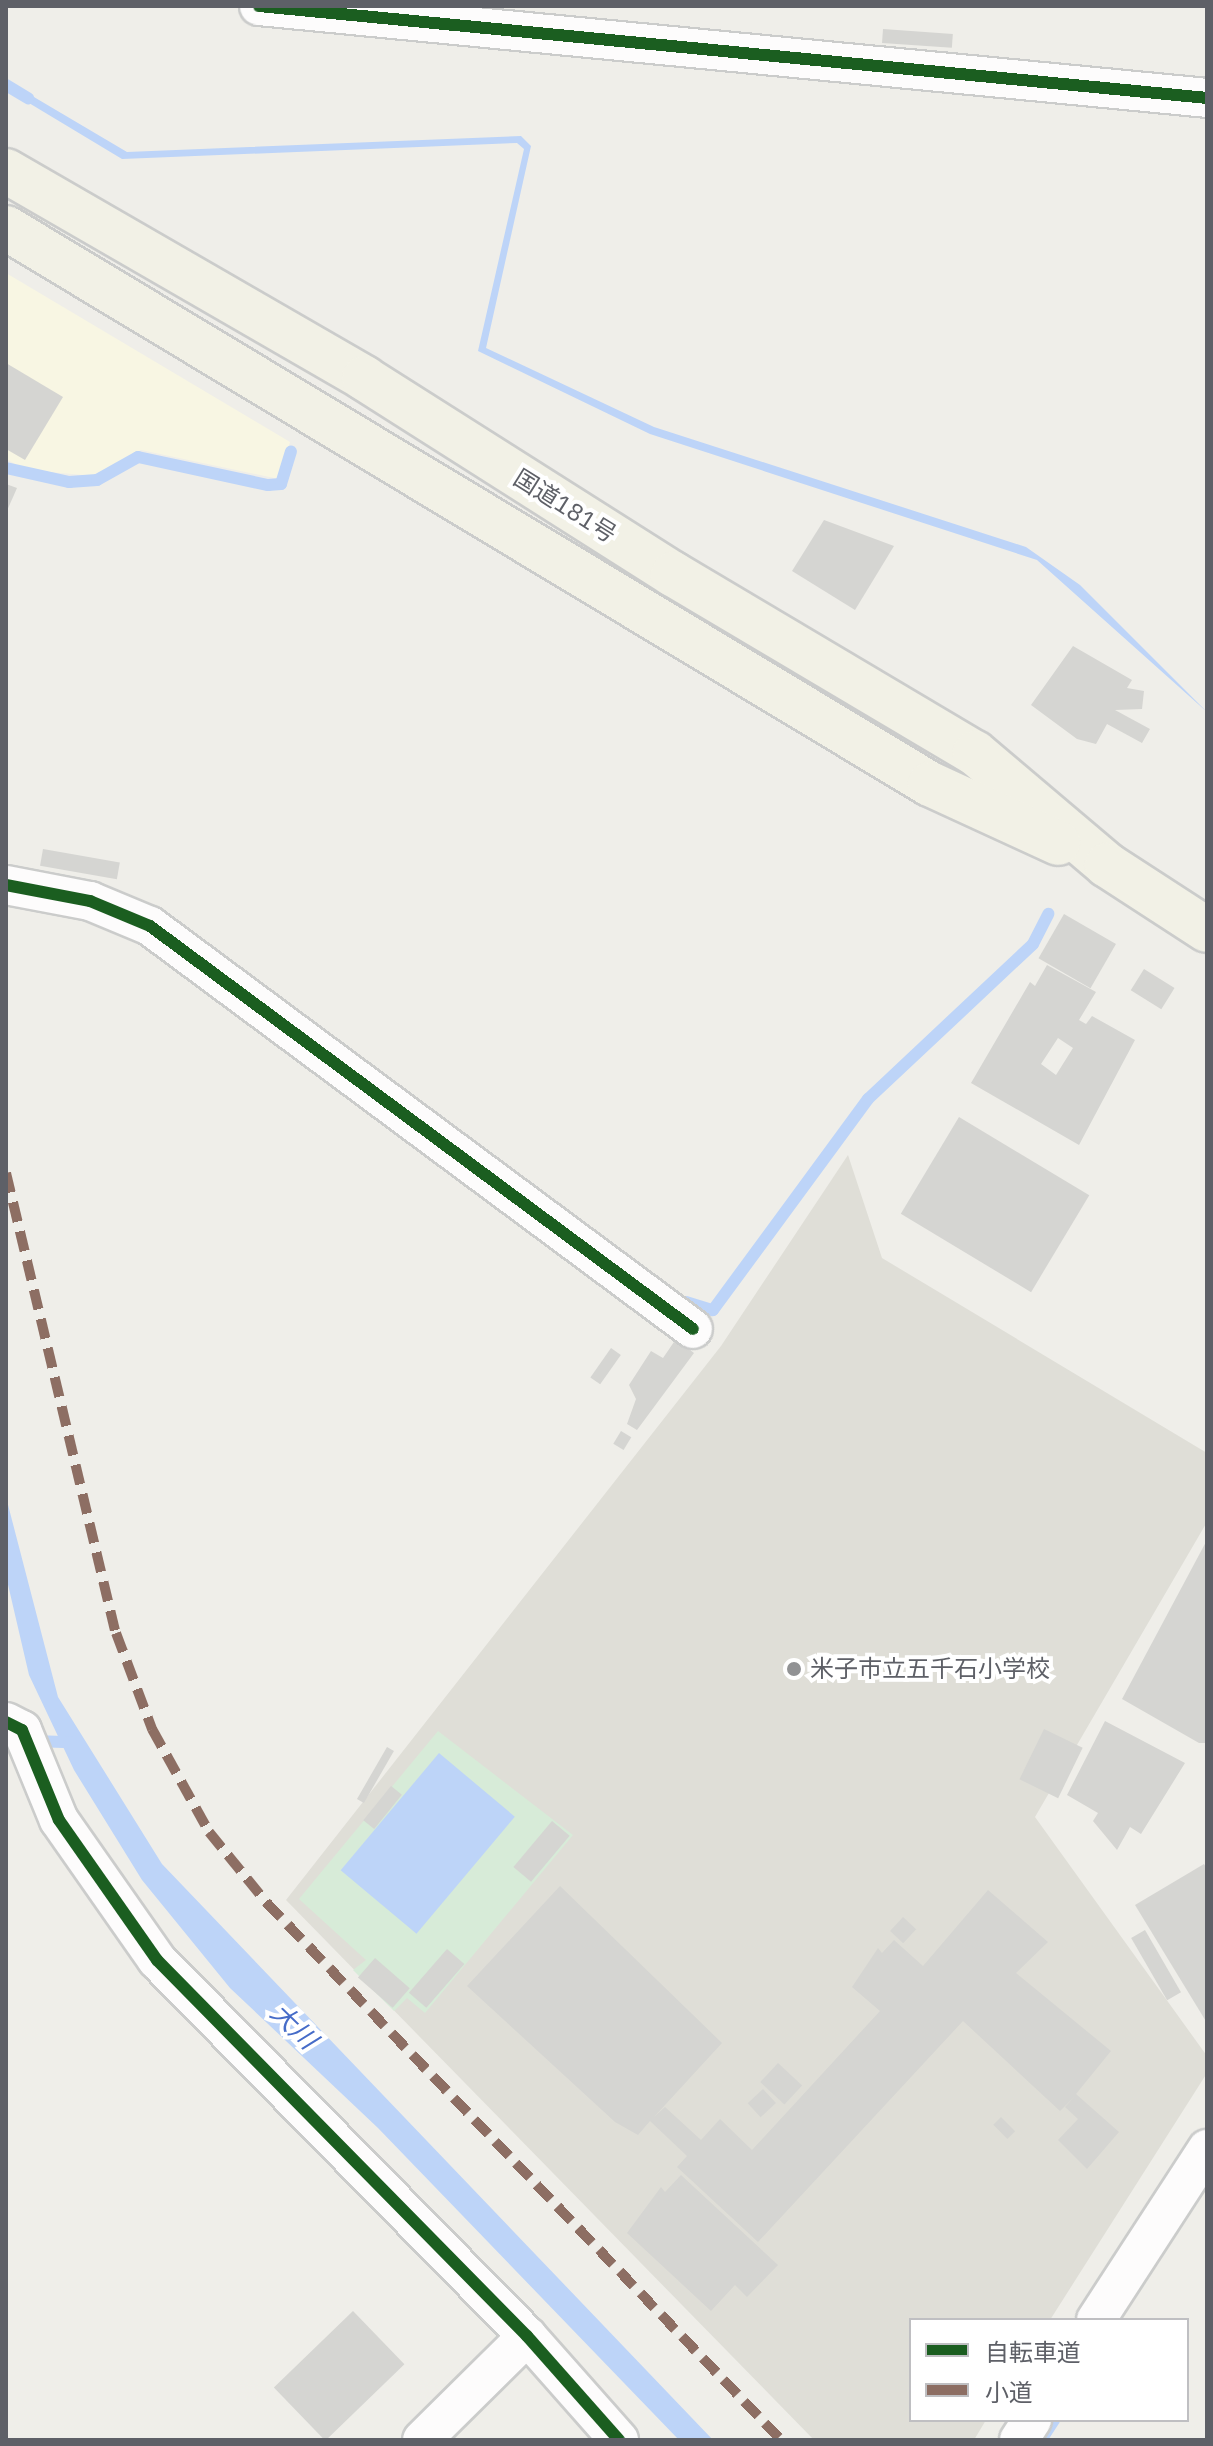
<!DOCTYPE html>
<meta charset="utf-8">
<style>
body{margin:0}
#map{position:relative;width:1213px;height:2446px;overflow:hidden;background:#efeee9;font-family:"IBM Plex Sans","Noto Sans JP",sans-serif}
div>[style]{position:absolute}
.commercial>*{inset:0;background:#f8f6e3}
.education>*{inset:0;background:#dfded7}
.green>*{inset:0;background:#d7ebd8}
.water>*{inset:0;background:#bdd4f8;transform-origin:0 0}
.stream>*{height:12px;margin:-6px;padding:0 6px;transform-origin:6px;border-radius:6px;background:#bdd4f8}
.building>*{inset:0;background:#d5d5d2;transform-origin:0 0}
.roads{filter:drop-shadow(2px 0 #cbcccb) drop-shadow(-2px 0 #cbcccb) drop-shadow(0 2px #cbcccb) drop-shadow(0 -2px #cbcccb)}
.minor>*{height:38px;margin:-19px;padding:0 19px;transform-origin:19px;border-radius:19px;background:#fdfcfc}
.trunk>*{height:44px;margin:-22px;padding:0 22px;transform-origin:22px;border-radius:22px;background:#f2f1e6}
.quiet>*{height:10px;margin-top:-5px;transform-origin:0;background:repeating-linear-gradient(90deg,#8d6e63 0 20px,transparent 0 30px)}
.cycleway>*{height:12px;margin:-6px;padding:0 6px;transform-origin:6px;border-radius:6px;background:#1b5e20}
.dots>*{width:22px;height:22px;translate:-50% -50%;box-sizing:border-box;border:4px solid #fff;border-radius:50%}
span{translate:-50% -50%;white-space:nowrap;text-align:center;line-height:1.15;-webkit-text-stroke:8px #fff;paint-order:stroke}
.street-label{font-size:24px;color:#5e6067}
.poi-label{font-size:24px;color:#5e6067}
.left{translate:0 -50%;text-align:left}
.water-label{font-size:26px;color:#466cc8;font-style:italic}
.frame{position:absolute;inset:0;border:8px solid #5e6067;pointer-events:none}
.legend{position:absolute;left:909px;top:2318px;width:280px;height:104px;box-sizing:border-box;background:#fff;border:2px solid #bfbfc2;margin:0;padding:10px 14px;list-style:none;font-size:24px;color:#5e6067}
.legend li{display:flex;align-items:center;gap:16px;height:40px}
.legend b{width:40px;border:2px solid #bfbfc2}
</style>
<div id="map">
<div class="commercial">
<div style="clip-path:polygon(6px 273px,290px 442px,279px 479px,141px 450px,95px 476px,26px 470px,6px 459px)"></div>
</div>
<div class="education">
<div style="clip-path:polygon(848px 1155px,882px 1258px,1207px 1453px,1207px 1522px,1035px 1817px,1207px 2056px,1207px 2073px,1050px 2320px,911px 2320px,911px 2420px,986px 2420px,974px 2440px,814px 2440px,286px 1900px,721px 1346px)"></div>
</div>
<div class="green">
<div style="clip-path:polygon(438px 1731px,573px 1835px,425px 2013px,407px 1998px,394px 2011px,353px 1970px,366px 1960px,299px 1899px)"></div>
</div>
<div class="water">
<div style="clip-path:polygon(17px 87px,127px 152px,521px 136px,531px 146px,486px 348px,654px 427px,1026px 547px,1080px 585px,1207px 712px,1037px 560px,650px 434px,478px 351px,524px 149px,517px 143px,122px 159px,14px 94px)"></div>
<div style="clip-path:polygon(6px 1497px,58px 1697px,162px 1864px,713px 2440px,679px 2440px,378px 2128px,230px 1988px,142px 1880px,74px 1770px,29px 1675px,6px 1576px)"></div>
<div style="left:439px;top:1753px;width:99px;height:153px;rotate:40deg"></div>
</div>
<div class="stream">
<div style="left:6px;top:85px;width:26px;rotate:31deg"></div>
<div style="left:6px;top:468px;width:65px;rotate:12.5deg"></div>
<div style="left:69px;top:482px;width:28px;rotate:-4deg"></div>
<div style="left:97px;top:480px;width:47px;rotate:-29.3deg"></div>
<div style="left:138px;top:457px;width:133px;rotate:12.2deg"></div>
<div style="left:268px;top:485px;width:13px;rotate:-4deg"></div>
<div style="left:281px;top:484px;width:34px;rotate:-73deg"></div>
<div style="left:686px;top:1302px;width:28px;rotate:17deg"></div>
<div style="left:713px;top:1310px;width:262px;rotate:-53.7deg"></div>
<div style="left:868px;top:1099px;width:226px;rotate:-43.2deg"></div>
<div style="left:1033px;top:944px;width:34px;rotate:-63deg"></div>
<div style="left:33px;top:1741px;width:38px;rotate:2deg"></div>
<div style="left:1041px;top:2440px;width:24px;rotate:-57deg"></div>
</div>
<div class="building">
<div style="left:883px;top:29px;width:70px;height:14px;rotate:4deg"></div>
<div style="clip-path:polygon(6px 363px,63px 397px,25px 460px,6px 449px)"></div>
<div style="clip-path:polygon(6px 484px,17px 488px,6px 513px)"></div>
<div style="clip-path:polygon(824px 520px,894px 546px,855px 610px,792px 571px)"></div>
<div style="clip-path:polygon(1073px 646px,1132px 680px,1127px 688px,1144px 691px,1142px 709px,1115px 710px,1150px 729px,1142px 743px,1107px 724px,1096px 744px,1077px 739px,1031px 705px)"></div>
<div style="left:43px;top:849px;width:78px;height:17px;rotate:10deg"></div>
<div style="left:1064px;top:914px;width:60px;height:51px;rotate:30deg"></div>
<div style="clip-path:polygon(evenodd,1047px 965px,1096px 992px,1079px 1020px,1086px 1024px,1092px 1016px,1135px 1040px,1079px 1145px,971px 1083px,1030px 982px,1035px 986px,1047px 965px,1058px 1038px,1073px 1048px,1056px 1075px,1041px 1064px,1058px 1038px)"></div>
<div style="left:1144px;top:969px;width:36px;height:25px;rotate:32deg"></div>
<div style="left:959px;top:1117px;width:152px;height:113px;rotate:31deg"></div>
<div style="clip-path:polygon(676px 1339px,694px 1353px,637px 1430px,627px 1424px,636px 1399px,629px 1385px,651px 1351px,663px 1358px)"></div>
<div style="left:611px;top:1348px;width:12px;height:36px;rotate:35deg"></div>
<div style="left:621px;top:1431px;width:12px;height:15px;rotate:31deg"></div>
<div style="clip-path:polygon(1207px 1540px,1207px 1743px,1199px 1743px,1122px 1699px)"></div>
<div style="clip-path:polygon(1105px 1721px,1185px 1763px,1141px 1834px,1130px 1827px,1117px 1850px,1093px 1821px,1098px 1813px,1067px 1795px)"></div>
<div style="left:1044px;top:1729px;width:43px;height:56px;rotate:26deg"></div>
<div style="left:387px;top:1747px;width:8px;height:60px;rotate:30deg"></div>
<div style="left:391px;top:1786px;width:14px;height:44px;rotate:39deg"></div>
<div style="left:552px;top:1821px;width:23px;height:60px;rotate:40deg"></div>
<div style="clip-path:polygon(1204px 1864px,1207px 1869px,1207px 2023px,1135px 1905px)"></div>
<div style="clip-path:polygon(560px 1886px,722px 2043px,654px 2117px,665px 2107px,701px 2140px,720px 2119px,752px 2150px,880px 2011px,852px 1987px,878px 1948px,882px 1953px,894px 1940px,923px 1966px,988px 1890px,1048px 1942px,1016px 1973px,1111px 2051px,1076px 2094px,1119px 2132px,1087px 2169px,1058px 2140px,1078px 2119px,1065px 2107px,1074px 2097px,1060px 2111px,963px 2021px,758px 2242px,677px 2167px,687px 2156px,650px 2121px,638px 2135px,615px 2122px,467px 1986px)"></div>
<div style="left:903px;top:1917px;width:18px;height:19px;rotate:43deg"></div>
<div style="left:1145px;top:1930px;width:72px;height:16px;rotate:60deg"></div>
<div style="left:447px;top:1949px;width:23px;height:58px;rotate:41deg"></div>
<div style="left:375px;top:1958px;width:46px;height:26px;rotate:41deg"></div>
<div style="left:778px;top:2063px;width:33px;height:26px;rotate:43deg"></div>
<div style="left:763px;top:2089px;width:19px;height:21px;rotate:47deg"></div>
<div style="left:1001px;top:2117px;width:20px;height:11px;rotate:45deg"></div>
<div style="clip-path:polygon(681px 2175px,778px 2265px,747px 2297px,735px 2285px,711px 2311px,627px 2233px,661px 2187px,665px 2192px)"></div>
<div style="left:353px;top:2311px;width:74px;height:110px;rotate:46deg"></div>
</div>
<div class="roads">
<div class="minor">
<div style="left:259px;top:6px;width:952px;rotate:5.54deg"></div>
<div style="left:6px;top:885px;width:86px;rotate:10.8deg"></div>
<div style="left:90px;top:901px;width:65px;rotate:22.6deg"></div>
<div style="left:150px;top:926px;width:676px;rotate:36.58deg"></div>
<div style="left:6px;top:1722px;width:18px;rotate:27deg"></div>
<div style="left:22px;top:1730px;width:97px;rotate:67.7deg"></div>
<div style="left:59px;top:1820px;width:171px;rotate:55deg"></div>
<div style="left:157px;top:1960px;width:528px;rotate:45.46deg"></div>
<div style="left:527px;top:2336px;width:139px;rotate:48.5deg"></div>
<div style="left:1096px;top:2320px;width:204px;rotate:-57deg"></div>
<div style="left:422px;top:2440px;width:148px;rotate:-44.7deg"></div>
<div style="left:1019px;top:2440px;width:24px;rotate:-57deg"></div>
</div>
<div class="trunk">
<div style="left:6px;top:171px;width:414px;rotate:30deg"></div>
<div style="left:364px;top:378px;width:366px;rotate:32.4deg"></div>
<div style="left:673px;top:574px;width:351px;rotate:30.7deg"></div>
<div style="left:975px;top:753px;width:173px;rotate:40.3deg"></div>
<div style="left:1107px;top:865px;width:119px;rotate:33deg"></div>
<div style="left:6px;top:228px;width:1078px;rotate:31.04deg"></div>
<div style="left:930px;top:784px;width:141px;rotate:24.7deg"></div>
</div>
</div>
<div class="quiet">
<div style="left:6px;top:1173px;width:473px;rotate:76.6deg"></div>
<div style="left:116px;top:1633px;width:103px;rotate:69.4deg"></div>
<div style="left:152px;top:1729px;width:118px;rotate:61deg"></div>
<div style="left:209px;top:1832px;width:92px;rotate:50.8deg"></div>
<div style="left:267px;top:1903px;width:743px;rotate:46.25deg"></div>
</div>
<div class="cycleway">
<div style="left:259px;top:6px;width:952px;rotate:5.54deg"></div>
<div style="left:6px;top:885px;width:86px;rotate:10.8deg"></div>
<div style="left:90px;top:901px;width:65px;rotate:22.6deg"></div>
<div style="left:150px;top:926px;width:676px;rotate:36.58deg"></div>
<div style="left:6px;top:1722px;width:18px;rotate:27deg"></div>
<div style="left:22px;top:1730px;width:97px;rotate:67.7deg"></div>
<div style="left:59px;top:1820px;width:171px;rotate:55deg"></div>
<div style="left:157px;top:1960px;width:528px;rotate:45.46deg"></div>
<div style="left:527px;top:2336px;width:139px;rotate:48.5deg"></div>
</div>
<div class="dots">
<div style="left:794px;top:1669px;background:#919294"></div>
</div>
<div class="street-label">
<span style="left:565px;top:506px;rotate:32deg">国道181号</span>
</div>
<div class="poi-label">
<span class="left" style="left:810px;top:1669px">米子市立五千石小学校</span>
</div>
<div class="water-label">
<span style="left:294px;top:2026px;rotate:44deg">大川</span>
</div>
<div class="frame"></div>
<ul class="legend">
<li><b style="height:10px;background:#1b5e20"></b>自転車道</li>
<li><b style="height:10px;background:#8d6e63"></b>小道</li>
</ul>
</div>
